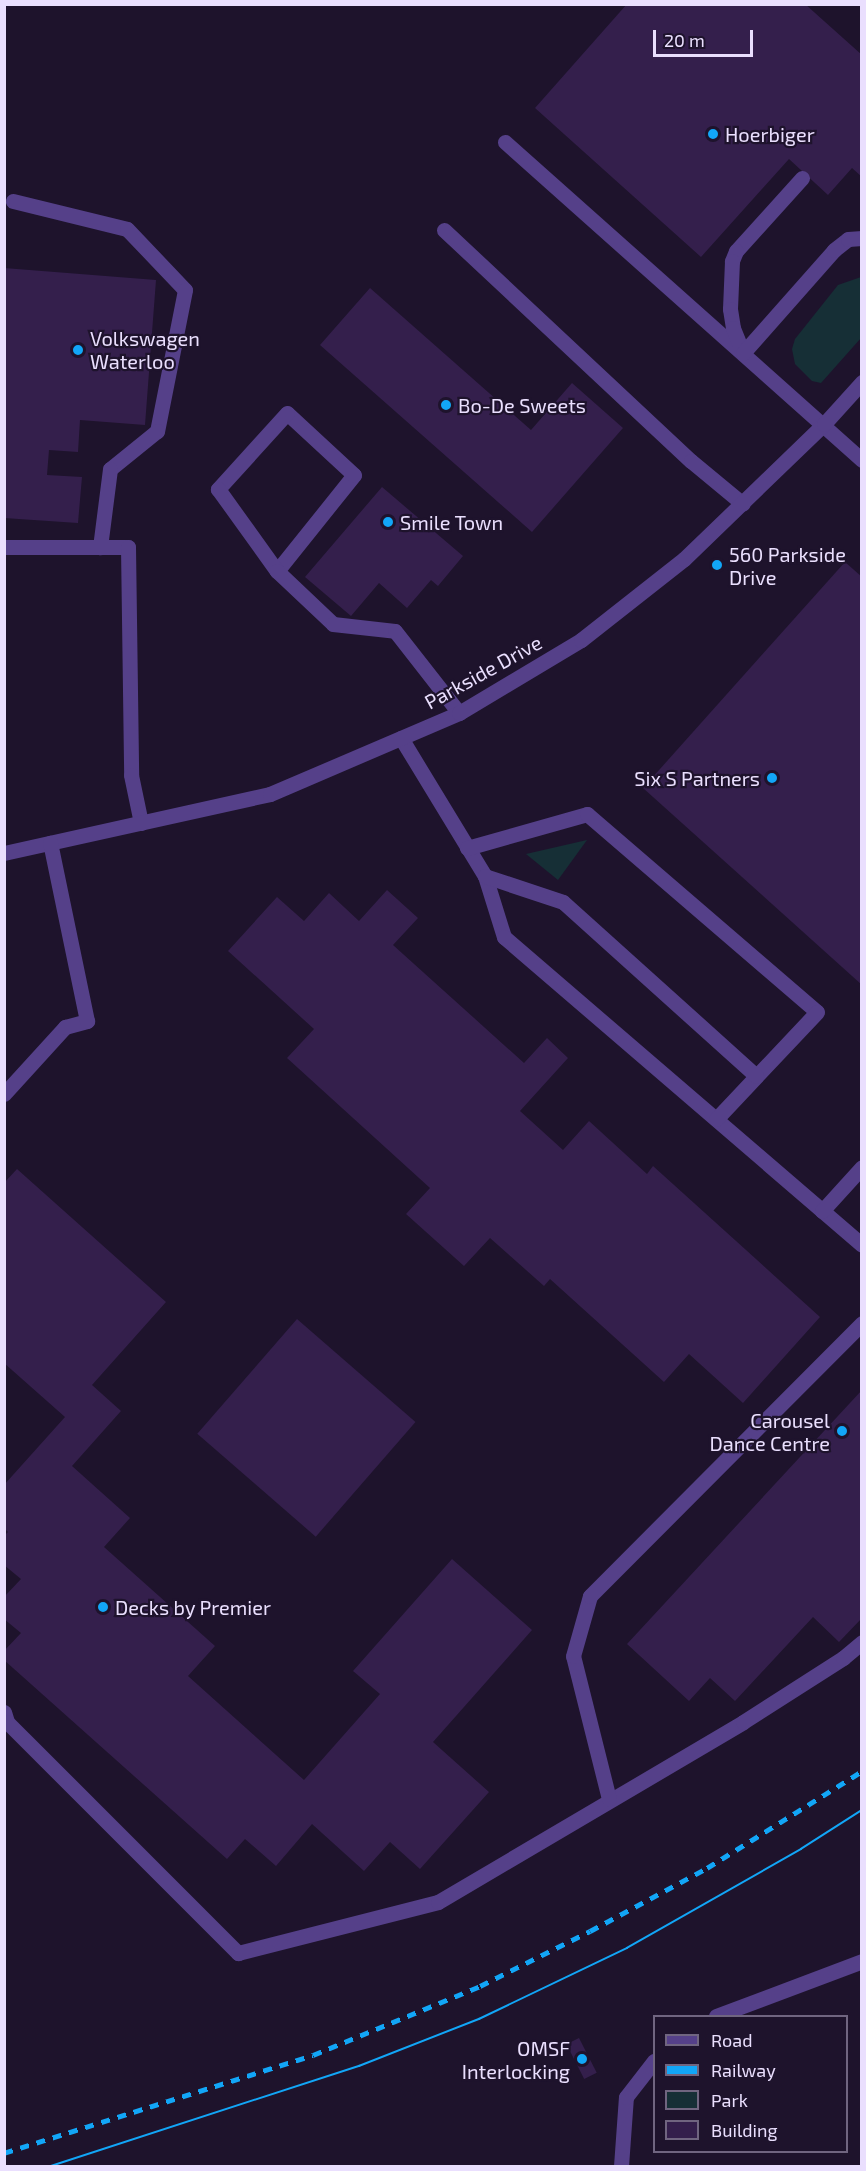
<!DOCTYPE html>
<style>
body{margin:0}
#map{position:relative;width:866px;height:2171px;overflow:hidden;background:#1e132c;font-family:"Exo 2",sans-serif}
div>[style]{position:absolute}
.green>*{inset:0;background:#162f36}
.building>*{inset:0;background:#341f4c;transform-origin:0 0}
.minor>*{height:15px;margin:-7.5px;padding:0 7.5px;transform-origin:7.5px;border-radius:7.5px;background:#554089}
.tram>*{height:1.5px;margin:-0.75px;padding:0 0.75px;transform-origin:0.75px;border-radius:0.75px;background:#12a6f7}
.rail>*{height:4.5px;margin-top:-2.25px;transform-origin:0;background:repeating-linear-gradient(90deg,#12a6f7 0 9px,transparent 0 17px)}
.dots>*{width:16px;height:16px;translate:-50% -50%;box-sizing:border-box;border:3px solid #1e132c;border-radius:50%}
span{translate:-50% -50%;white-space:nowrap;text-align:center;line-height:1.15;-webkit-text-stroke:4.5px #1e132c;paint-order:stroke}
.poi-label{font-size:20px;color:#eadffe}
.left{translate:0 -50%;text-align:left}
.right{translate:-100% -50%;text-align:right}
.street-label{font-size:20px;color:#eadffe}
.frame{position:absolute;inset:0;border:6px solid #eadffe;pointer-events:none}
.legend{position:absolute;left:653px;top:2015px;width:195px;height:138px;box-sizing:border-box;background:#1e132c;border:2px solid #706580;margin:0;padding:8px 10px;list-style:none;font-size:18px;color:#eadffe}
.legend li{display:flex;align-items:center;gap:12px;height:30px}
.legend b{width:30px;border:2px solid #706580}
.scale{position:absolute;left:653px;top:30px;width:100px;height:27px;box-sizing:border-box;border:3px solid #eadffe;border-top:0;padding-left:8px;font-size:18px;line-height:21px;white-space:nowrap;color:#eadffe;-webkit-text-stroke:4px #1e132c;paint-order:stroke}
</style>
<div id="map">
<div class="green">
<div style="clip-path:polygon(861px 277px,861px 338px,821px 383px,812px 381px,795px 364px,792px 349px,795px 339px,838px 285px)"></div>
<div style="clip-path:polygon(587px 840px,558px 880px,526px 854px)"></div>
</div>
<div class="building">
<div style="clip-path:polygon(627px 4px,805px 4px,862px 55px,862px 177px,852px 168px,828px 195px,789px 159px,701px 257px,535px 108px)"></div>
<div style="clip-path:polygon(4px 268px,156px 280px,145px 425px,80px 420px,78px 452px,49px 450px,47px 475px,82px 477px,78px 523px,4px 518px)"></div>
<div style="clip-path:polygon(370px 288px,531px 430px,572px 383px,623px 428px,532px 532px,320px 345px)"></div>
<div style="clip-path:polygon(382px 487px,463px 556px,438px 586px,431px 580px,407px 608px,379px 583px,351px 616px,305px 577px)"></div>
<div style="clip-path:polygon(845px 562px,862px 577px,862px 985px,643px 788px)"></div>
<div style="clip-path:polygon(387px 890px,418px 918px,393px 945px,524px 1063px,547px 1038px,568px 1058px,520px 1111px,563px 1150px,589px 1121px,647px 1174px,653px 1166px,820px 1317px,743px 1403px,689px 1354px,664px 1382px,550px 1279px,544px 1286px,490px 1238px,464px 1266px,406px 1214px,430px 1188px,287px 1058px,314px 1029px,228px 951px,277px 897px,304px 921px,329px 893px,359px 921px)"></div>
<div style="clip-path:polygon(17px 1169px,166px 1302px,92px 1385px,121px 1411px,72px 1466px,130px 1518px,104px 1547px,215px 1646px,188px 1676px,304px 1780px,380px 1694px,353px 1671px,452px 1559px,532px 1630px,433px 1742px,489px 1792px,420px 1869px,390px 1842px,364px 1871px,312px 1824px,276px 1866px,245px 1839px,227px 1859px,4px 1660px,4px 1651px,21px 1633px,4px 1619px,4px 1597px,21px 1579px,4px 1565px,4px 1536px,8px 1532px,4px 1528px,4px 1485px,65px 1417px,4px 1363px,4px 1183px)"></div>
<div style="left:297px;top:1319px;width:157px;height:152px;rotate:41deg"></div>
<div style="clip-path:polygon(862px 1390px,862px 1618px,839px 1642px,813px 1617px,735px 1701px,710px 1678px,689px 1701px,627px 1644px)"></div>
<div style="left:579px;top:2038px;width:39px;height:14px;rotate:63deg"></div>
</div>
<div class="minor">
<div style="left:505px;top:142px;width:478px;rotate:41.7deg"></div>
<div style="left:802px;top:178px;width:98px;rotate:132.1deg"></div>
<div style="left:736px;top:251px;width:11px;rotate:112deg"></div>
<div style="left:732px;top:261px;width:48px;rotate:92.4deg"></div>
<div style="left:730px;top:309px;width:19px;rotate:81deg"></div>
<div style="left:733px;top:328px;width:27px;rotate:68deg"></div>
<div style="left:743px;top:353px;width:137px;rotate:-48.5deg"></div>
<div style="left:834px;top:250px;width:18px;rotate:-38deg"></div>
<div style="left:848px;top:239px;width:14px;rotate:-4deg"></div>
<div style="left:13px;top:201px;width:117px;rotate:13.8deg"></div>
<div style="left:127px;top:229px;width:84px;rotate:46.4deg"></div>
<div style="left:185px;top:290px;width:144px;rotate:101.2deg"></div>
<div style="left:157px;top:431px;width:60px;rotate:141deg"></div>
<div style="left:110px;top:469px;width:79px;rotate:97.3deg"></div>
<div style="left:444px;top:230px;width:338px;rotate:43.1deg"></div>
<div style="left:691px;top:461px;width:67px;rotate:39.6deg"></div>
<div style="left:4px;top:547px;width:124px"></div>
<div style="left:128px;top:547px;width:228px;rotate:89.2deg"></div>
<div style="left:131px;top:775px;width:49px;rotate:78.2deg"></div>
<div style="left:277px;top:571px;width:123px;rotate:-51.3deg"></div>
<div style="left:354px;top:475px;width:91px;rotate:-137.2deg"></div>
<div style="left:287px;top:413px;width:103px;rotate:132.2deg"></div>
<div style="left:218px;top:489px;width:101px;rotate:54.3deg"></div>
<div style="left:277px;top:571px;width:77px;rotate:43.4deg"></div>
<div style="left:333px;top:624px;width:62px;rotate:6.4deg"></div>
<div style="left:395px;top:631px;width:104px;rotate:52deg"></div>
<div style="left:401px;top:738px;width:162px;rotate:58.7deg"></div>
<div style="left:485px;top:876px;width:64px;rotate:72.7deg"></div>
<div style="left:504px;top:937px;width:472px;rotate:40.7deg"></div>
<div style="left:467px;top:848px;width:125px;rotate:-15.8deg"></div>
<div style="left:587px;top:814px;width:303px;rotate:40.7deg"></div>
<div style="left:817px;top:1012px;width:147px;rotate:133.3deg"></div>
<div style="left:4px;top:853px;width:272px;rotate:-12.5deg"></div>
<div style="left:270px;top:794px;width:206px;rotate:-23.2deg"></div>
<div style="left:459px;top:713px;width:142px;rotate:-30.9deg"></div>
<div style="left:581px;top:640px;width:131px;rotate:-38.2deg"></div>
<div style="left:684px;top:559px;width:194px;rotate:-44deg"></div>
<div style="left:824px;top:424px;width:57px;rotate:-47.9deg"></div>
<div style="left:485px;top:876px;width:82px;rotate:18.4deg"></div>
<div style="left:563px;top:902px;width:260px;rotate:42deg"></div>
<div style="left:4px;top:1094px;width:91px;rotate:-47.7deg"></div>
<div style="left:65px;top:1027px;width:23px;rotate:-15deg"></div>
<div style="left:87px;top:1021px;width:182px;rotate:-101.7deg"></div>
<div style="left:822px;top:1211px;width:59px;rotate:-47.7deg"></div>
<div style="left:4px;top:1712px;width:10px;rotate:73deg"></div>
<div style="left:7px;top:1722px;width:327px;rotate:45deg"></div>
<div style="left:238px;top:1953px;width:206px;rotate:-14.3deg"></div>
<div style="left:438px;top:1902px;width:354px;rotate:-30.5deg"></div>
<div style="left:743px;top:1722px;width:119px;rotate:-32.6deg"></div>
<div style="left:843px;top:1658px;width:25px;rotate:-40deg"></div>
<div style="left:609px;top:1799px;width:147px;rotate:-104.1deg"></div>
<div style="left:573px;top:1656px;width:62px;rotate:-74.2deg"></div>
<div style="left:590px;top:1596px;width:385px;rotate:-45.1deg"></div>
<div style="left:716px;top:2016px;width:156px;rotate:-20.6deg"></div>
<div style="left:621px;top:2166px;width:69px;rotate:-85.9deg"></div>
<div style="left:626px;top:2097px;width:46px;rotate:-52.1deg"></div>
</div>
<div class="tram">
<div style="left:51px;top:2166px;width:324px;rotate:-18deg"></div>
<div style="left:359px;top:2066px;width:129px;rotate:-21.4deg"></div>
<div style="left:479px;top:2019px;width:164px;rotate:-25.6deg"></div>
<div style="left:627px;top:1948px;width:200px;rotate:-29.6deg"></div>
<div style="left:801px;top:1849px;width:72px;rotate:-32.6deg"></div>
</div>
<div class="rail">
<div style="left:4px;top:2153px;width:324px;rotate:-17.6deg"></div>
<div style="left:313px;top:2055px;width:181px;rotate:-22.4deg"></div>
<div style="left:480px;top:1986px;width:123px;rotate:-26.6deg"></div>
<div style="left:590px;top:1931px;width:133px;rotate:-28.3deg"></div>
<div style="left:707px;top:1868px;width:183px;rotate:-32deg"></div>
</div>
<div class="dots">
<div style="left:713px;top:134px;background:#12a6f7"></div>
<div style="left:78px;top:350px;background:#12a6f7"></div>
<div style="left:446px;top:405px;background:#12a6f7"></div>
<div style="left:388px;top:522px;background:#12a6f7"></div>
<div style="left:717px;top:565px;background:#12a6f7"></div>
<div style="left:772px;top:778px;background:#12a6f7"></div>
<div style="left:842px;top:1431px;background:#12a6f7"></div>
<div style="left:103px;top:1607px;background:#12a6f7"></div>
<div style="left:582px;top:2059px;background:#12a6f7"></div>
</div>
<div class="poi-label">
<span class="left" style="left:725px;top:134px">Hoerbiger</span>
<span class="left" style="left:90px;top:350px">Volkswagen<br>Waterloo</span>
<span class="left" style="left:458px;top:405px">Bo-De Sweets</span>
<span class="left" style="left:400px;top:522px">Smile Town</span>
<span class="left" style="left:729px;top:566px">560 Parkside<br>Drive</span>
<span class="right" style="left:760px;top:778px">Six S Partners</span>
<span class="right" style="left:830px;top:1432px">Carousel<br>Dance Centre</span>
<span class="left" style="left:115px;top:1607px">Decks by Premier</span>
<span class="right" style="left:570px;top:2060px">OMSF<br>Interlocking</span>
</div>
<div class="street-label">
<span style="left:483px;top:672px;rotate:-29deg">Parkside Drive</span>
</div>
<div class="frame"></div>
<ul class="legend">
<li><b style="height:8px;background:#554089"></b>Road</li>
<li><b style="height:8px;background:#12a6f7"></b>Railway</li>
<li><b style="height:16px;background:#162f36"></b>Park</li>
<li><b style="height:16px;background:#341f4c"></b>Building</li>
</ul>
<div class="scale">20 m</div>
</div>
